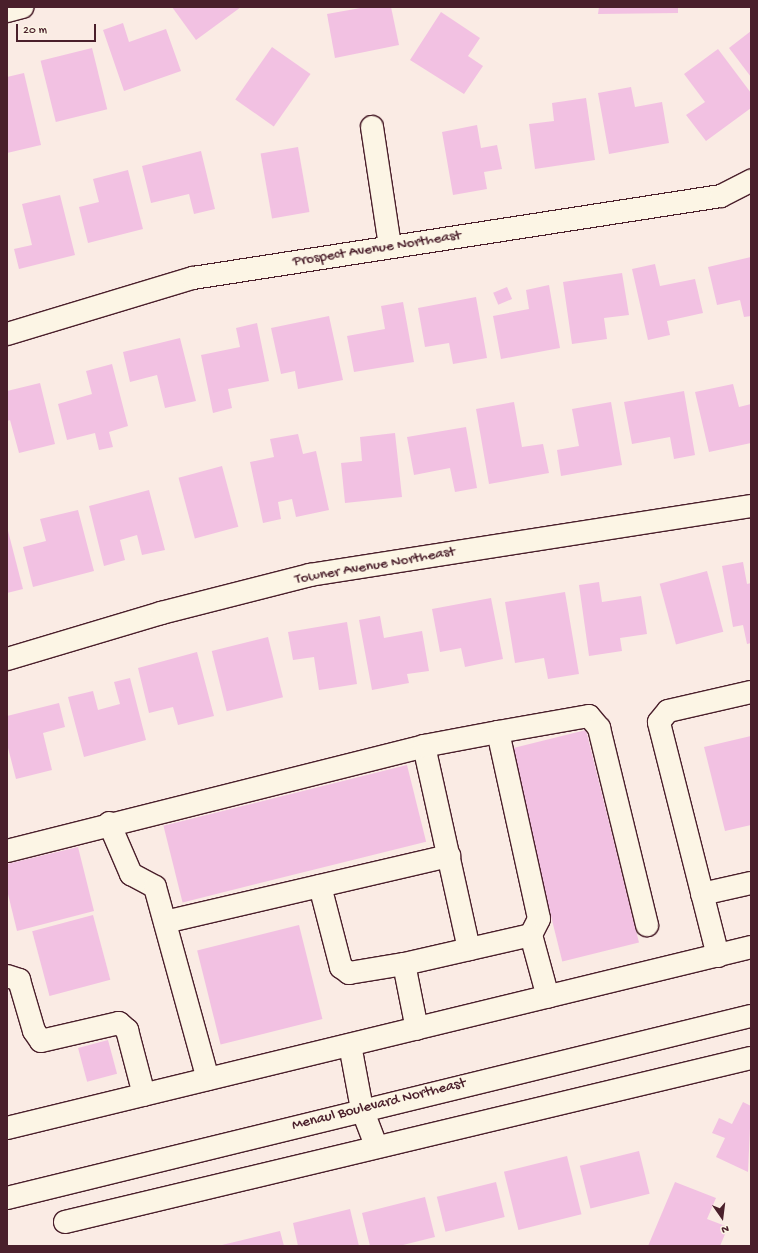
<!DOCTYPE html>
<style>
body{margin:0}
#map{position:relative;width:758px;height:1253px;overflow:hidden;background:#faebe4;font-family:"Gochi Hand",sans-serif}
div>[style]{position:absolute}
.building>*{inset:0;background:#f2c1e2;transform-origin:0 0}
.roads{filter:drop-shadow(1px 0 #4a1f2b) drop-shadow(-1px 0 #4a1f2b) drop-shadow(0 1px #4a1f2b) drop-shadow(0 -1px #4a1f2b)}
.minor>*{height:22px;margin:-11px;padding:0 11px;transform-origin:11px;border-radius:11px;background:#fcf5e5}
.major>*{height:22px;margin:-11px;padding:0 11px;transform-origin:11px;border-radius:11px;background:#fcf5e5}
span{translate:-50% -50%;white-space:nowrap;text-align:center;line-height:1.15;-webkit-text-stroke:4px #fcf5e5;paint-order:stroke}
.street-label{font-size:15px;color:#4a1f2b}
.frame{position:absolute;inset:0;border:8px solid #4a1f2b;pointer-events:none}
.north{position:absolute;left:702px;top:1197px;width:40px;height:40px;-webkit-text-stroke:3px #fcf5e5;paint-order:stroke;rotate:166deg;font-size:11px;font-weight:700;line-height:16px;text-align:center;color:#4a1f2b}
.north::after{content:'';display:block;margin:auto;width:14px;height:18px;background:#4a1f2b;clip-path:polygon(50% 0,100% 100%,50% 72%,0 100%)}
.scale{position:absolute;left:16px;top:24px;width:80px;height:18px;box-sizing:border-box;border:2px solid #4a1f2b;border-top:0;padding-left:5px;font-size:12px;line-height:14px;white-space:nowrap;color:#4a1f2b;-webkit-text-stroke:3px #fcf5e5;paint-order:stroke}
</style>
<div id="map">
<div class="building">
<div style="clip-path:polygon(172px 7px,241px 7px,196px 40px)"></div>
<div style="clip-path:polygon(366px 7px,391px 7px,399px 45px,335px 58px,327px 14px)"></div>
<div style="clip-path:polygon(599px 7px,678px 7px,678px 13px,598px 14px)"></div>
<div style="clip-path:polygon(441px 12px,480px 38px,468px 56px,483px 66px,464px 94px,410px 60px)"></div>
<div style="clip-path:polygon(123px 23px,129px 42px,166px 29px,181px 71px,124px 91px,103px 30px)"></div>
<div style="clip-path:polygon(751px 31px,751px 77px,729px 48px)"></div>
<div style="left:272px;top:47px;width:47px;height:64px;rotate:35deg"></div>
<div style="left:92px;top:48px;width:63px;height:53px;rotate:76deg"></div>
<div style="clip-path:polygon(718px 49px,751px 93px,751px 108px,706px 141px,686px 115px,705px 102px,684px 74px)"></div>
<div style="clip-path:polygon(24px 73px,41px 145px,7px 153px,7px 77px)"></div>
<div style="clip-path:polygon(631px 87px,635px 107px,662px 102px,669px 143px,609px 154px,598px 93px)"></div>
<div style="clip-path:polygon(586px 98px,595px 160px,535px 169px,529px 124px,554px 121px,552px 103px)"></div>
<div style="clip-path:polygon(477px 125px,481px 148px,497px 145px,502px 169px,484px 172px,487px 189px,453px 195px,442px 132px)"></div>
<div style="left:298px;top:147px;width:66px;height:38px;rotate:80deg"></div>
<div style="clip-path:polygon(201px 151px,215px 209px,194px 214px,189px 194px,151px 203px,142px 166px)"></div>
<div style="clip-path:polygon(128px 170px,143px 229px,88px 243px,79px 207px,99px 202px,93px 179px)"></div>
<div style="clip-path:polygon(60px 195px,75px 255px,19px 269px,14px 249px,32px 245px,22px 204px)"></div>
<div style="clip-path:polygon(751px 257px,751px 316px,744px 317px,740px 300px,717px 305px,708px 267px)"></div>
<div style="clip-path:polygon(655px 264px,660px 286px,695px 279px,703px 313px,667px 321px,670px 335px,648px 340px,632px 269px)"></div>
<div style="clip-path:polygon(622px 273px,629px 315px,604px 318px,607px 339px,572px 344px,563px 282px)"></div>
<div style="clip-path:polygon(549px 285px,560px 348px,501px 359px,493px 316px,529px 309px,526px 290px)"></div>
<div style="left:507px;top:287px;width:13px;height:15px;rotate:67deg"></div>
<div style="clip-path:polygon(476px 297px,487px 358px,453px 364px,449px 343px,425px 347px,418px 308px)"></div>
<div style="clip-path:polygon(403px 302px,414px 362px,354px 372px,347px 336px,385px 329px,381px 306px)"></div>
<div style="clip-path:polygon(329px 316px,343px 380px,298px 389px,295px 371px,281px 374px,271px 328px)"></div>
<div style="clip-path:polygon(257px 323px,269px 381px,228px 389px,232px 408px,213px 413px,201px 355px,240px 347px,236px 328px)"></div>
<div style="clip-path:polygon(180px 338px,196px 401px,165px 408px,157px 375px,130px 382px,123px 352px)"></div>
<div style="clip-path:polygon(112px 364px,128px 426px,109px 432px,113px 447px,99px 450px,95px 433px,67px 440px,58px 404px,92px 394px,86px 371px)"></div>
<div style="clip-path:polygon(40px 383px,55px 444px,19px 453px,10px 420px,7px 421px,7px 391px)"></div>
<div style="clip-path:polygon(733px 384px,739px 407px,751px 404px,751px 443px,709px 452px,695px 392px)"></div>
<div style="clip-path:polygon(684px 391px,695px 455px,674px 459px,670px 437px,632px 444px,624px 402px)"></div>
<div style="clip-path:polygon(514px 402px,522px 447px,543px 444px,549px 473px,489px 484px,476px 409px)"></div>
<div style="clip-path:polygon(611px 402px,622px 465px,561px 476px,557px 450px,579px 446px,572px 409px)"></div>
<div style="clip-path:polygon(466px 427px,477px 488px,455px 492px,450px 468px,414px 475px,407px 437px)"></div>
<div style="clip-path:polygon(395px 433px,402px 497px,345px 503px,341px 463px,362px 461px,360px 437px)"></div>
<div style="clip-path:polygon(298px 434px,303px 454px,316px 451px,329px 510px,296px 517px,292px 499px,278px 502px,281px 519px,263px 523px,250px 462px,274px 457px,270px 439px)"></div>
<div style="left:222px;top:466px;width:63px;height:45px;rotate:75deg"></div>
<div style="clip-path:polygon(149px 490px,165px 550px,142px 555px,137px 535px,120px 540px,125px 560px,104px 566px,89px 506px)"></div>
<div style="clip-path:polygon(78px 510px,94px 571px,33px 587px,23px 547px,46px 541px,40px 519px)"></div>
<div style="clip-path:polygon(7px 527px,23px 589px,7px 593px)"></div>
<div style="clip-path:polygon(743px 562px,747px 584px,751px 583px,751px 643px,747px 644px,743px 625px,733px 627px,722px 566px)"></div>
<div style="left:707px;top:571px;width:63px;height:49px;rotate:75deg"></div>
<div style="clip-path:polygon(599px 582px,602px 602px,641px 596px,647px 634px,620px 638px,622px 651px,589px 656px,579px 585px)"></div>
<div style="clip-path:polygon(565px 592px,579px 674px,548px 679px,544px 658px,515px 663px,505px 602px)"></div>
<div style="clip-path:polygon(491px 598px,503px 659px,465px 667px,461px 648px,440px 652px,432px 609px)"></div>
<div style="clip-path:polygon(380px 616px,384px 638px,422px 631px,429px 671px,407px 674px,409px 683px,372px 690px,359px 620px)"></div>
<div style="clip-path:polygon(347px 622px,357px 684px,319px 690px,314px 657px,293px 660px,288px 632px)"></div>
<div style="left:268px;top:637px;width:62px;height:58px;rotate:76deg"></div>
<div style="clip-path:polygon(197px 652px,214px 716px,178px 725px,173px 707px,149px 713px,138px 668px)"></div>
<div style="clip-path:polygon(130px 678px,146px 740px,84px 757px,68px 697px,93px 691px,98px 710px,120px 704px,114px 682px)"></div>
<div style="clip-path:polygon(59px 703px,65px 727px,43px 733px,52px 770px,16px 779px,7px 744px,7px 716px)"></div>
<div style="left:586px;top:730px;width:219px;height:79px;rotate:76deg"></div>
<div style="clip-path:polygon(751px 736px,751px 825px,725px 831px,704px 747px)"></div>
<div style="left:407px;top:765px;width:79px;height:251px;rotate:76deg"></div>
<div style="clip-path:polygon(78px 847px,94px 911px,17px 931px,7px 890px,7px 864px)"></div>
<div style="left:93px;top:915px;width:67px;height:63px;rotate:75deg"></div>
<div style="left:299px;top:925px;width:97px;height:105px;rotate:76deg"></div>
<div style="left:108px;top:1040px;width:35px;height:31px;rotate:75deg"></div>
<div style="clip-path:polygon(743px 1102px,751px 1106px,748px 1172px,716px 1157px,725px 1138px,712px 1133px,719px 1118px,732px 1124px)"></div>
<div style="left:639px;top:1151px;width:44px;height:61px;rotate:76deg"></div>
<div style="left:567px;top:1156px;width:60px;height:65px;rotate:76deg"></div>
<div style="left:496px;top:1182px;width:36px;height:61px;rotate:76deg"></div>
<div style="clip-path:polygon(675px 1182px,716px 1198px,707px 1219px,728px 1227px,720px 1246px,648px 1246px)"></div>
<div style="clip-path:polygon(425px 1197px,435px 1237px,399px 1246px,370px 1246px,362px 1213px)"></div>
<div style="clip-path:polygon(350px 1209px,359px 1246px,298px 1246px,293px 1223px)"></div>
<div style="clip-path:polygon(280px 1231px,284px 1246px,222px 1246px,222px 1245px)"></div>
</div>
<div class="roads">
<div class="minor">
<div style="left:7px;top:11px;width:16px;rotate:-15deg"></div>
<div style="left:372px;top:127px;width:120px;rotate:81.4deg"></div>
<div style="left:7px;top:334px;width:194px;rotate:-16.8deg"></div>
<div style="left:193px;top:278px;width:534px;rotate:-8.83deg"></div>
<div style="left:721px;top:196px;width:34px;rotate:-27deg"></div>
<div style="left:7px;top:659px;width:161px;rotate:-16.6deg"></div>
<div style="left:161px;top:613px;width:154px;rotate:-14.3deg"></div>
<div style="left:310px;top:575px;width:446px;rotate:-8.9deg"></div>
<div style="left:498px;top:732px;width:92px;rotate:-10deg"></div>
<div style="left:589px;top:716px;width:16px;rotate:50deg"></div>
<div style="left:599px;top:728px;width:203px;rotate:76.3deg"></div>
<div style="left:424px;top:746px;width:208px;rotate:77.5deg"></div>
<div style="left:109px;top:823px;width:56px;rotate:66.7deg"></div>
<div style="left:131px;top:874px;width:27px;rotate:28deg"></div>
<div style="left:155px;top:887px;width:199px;rotate:74.6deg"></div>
<div style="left:7px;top:851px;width:430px;rotate:-14.1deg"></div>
<div style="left:424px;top:746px;width:75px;rotate:-10.7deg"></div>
<div style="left:498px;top:732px;width:191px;rotate:77.6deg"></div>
<div style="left:539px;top:919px;width:18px;rotate:117deg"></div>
<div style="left:531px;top:935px;width:130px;rotate:167.1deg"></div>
<div style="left:404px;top:964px;width:66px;rotate:78.7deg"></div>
<div style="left:320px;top:886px;width:84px;rotate:75.5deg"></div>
<div style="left:341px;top:967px;width:10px;rotate:37deg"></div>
<div style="left:349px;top:973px;width:56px;rotate:-9.3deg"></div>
<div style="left:702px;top:894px;width:50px;rotate:-12.7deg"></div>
<div style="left:165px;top:922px;width:292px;rotate:-13.1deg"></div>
<div style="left:531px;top:935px;width:64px;rotate:74.7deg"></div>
<div style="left:718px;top:956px;width:241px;rotate:-104.2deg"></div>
<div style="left:659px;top:722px;width:14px;rotate:-51deg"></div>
<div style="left:668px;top:711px;width:85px;rotate:-12.9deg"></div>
<div style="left:7px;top:976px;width:13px;rotate:18deg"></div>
<div style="left:19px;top:980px;width:53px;rotate:73.6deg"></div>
<div style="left:34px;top:1031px;width:12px;rotate:55deg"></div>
<div style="left:41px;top:1041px;width:80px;rotate:-13deg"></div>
<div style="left:119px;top:1023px;width:11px;rotate:41deg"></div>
<div style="left:127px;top:1030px;width:67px;rotate:75.3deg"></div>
<div style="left:350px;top:1045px;width:65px;rotate:79.4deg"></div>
<div style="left:362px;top:1109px;width:40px;rotate:69deg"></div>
<div style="left:65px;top:1222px;width:705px;rotate:-13.45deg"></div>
</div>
<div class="major">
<div style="left:7px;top:1128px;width:766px;rotate:-13.67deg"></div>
<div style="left:7px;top:1198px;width:766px;rotate:-13.75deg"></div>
</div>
</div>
<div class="street-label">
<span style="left:377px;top:249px;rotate:-9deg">Prospect Avenue Northeast</span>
<span style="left:375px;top:566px;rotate:-10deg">Towner Avenue Northeast</span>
<span style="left:379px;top:1105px;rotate:-14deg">Menaul Boulevard Northeast</span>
</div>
<div class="frame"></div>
<div class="north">N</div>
<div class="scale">20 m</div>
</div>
